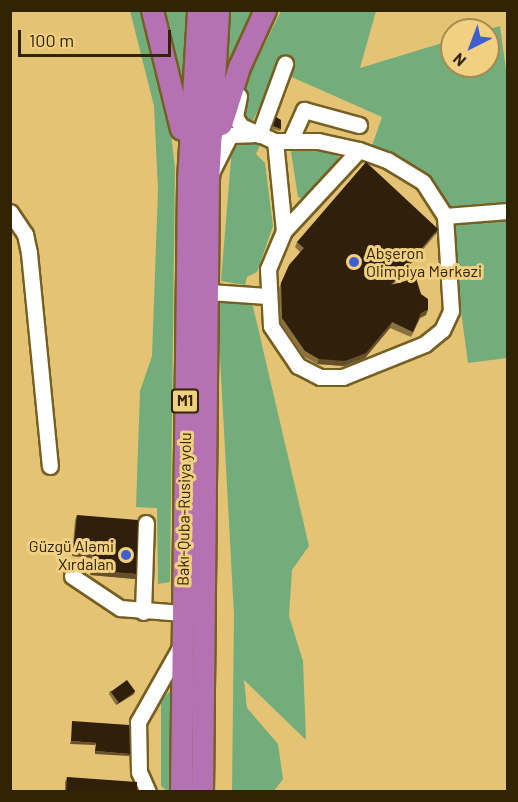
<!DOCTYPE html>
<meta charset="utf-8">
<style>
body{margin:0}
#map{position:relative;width:518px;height:802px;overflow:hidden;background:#e4c375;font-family:Barlow,sans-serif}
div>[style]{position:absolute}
.green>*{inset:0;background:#74ad7c}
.roads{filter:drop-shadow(2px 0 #765f22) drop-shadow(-2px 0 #765f22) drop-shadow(0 2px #765f22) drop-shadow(0 -2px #765f22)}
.minor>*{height:15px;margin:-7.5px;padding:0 7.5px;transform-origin:7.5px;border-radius:7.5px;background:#fff}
.highway>*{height:21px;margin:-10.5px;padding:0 10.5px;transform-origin:10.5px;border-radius:10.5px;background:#b472b2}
.wall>*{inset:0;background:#8a7140}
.shaded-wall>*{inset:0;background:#66502b;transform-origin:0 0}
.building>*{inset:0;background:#301f0b;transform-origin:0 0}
.dots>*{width:16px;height:16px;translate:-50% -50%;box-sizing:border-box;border:3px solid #f1d082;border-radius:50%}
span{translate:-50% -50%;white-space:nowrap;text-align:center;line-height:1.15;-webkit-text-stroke:6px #f1d082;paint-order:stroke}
.shield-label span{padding:2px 4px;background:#f1d082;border:2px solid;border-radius:4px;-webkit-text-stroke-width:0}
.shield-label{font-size:15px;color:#312402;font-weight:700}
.poi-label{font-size:16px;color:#312402}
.left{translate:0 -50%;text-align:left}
.right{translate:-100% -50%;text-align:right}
.street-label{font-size:16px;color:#312402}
.frame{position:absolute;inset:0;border:12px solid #312402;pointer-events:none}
.north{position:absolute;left:440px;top:18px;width:60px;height:60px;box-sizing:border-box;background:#f1d082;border:2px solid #a48b4f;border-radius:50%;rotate:222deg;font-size:16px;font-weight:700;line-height:24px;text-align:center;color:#312402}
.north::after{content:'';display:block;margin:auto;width:21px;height:27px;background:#3e5ed0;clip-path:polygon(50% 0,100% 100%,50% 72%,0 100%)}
.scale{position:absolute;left:18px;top:30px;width:153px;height:27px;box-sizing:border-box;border:3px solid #312402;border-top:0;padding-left:8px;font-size:18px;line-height:21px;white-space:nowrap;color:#312402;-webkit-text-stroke:4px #f1d082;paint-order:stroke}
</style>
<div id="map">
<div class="green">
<div style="clip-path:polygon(130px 11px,142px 11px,168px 107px,175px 168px,170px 582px,158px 584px,157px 508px,136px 507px,140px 391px,152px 356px,158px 190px,154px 106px)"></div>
<div style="clip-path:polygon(162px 11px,189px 11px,181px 96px)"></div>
<div style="clip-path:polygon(230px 11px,260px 11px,222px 90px)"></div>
<div style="clip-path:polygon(281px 11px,376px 11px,360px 68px,452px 40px,452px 66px,488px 66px,486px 30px,500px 26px,507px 77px,507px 205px,449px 210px,437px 189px,414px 169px,372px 146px,382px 117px,278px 71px,252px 122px,238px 115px,252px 70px)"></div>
<div style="clip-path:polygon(263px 139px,256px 154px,265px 163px,273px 226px,257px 272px,247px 277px,245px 285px,221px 281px,232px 147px,241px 140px)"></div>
<div style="clip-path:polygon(295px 147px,335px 152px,340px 160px,306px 201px,298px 197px,291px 152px)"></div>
<div style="clip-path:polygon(507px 216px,507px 358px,468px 363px,449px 222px)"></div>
<div style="clip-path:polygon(251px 298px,309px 546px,292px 570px,289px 616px,303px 661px,306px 740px,244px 680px,247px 708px,278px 744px,283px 779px,274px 791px,232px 791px,234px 615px,217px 302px)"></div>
<div style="clip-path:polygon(172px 689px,169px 791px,167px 791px,161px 786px,161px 700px)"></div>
</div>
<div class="roads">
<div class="minor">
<div style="left:239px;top:96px;width:21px;rotate:101deg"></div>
<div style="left:235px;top:117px;width:11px;rotate:56deg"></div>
<div style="left:241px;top:126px;width:37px;rotate:24deg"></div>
<div style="left:275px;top:141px;width:43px"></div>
<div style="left:318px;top:141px;width:42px;rotate:12.4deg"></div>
<div style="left:359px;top:150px;width:30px;rotate:20deg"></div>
<div style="left:387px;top:160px;width:42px;rotate:31.4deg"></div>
<div style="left:423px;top:182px;width:40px;rotate:57.1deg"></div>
<div style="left:445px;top:216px;width:95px;rotate:86.4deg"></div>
<div style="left:451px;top:311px;width:21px;rotate:115deg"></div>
<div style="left:442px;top:330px;width:22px;rotate:141deg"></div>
<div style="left:425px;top:344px;width:88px;rotate:158.1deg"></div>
<div style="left:343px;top:377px;width:23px;rotate:180deg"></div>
<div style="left:320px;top:377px;width:25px;rotate:-153deg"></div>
<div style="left:298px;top:366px;width:48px;rotate:-124deg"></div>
<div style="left:271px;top:326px;width:57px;rotate:-93deg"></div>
<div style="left:268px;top:269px;width:41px;rotate:-67.2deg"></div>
<div style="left:284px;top:231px;width:110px;rotate:-47.2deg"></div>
<div style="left:259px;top:135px;width:76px;rotate:-69.9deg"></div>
<div style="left:291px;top:139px;width:32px;rotate:-66deg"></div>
<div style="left:304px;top:110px;width:57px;rotate:15.3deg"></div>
<div style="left:275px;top:141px;width:90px;rotate:84.3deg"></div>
<div style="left:211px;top:173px;width:42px;rotate:-63.4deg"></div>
<div style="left:230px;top:135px;width:23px;rotate:-2deg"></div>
<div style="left:10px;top:212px;width:27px;rotate:56deg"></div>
<div style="left:25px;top:234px;width:19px;rotate:78deg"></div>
<div style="left:29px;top:253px;width:214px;rotate:84.4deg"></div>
<div style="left:445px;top:216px;width:63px;rotate:-4.5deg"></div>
<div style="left:209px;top:292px;width:58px;rotate:3.9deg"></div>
<div style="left:72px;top:576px;width:58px;rotate:33.7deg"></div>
<div style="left:120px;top:608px;width:62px;rotate:4.6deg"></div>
<div style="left:143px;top:612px;width:89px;rotate:-88.1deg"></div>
<div style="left:148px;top:792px;width:22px;rotate:-114deg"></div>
<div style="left:139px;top:772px;width:50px;rotate:-91.1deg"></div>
<div style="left:138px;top:722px;width:90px;rotate:-60.6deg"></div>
</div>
<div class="highway">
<div style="left:152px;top:10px;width:122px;rotate:76.3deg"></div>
<div style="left:221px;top:124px;width:60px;rotate:-72.5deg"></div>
<div style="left:239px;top:67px;width:63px;rotate:-65.5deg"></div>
<div style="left:181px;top:792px;width:612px;rotate:-89.34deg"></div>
<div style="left:188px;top:180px;width:170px;rotate:-86.6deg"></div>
<div style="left:202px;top:792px;width:612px;rotate:-89.44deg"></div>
<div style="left:208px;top:180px;width:170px;rotate:-86.6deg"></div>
</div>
</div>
<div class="wall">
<div style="clip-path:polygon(276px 117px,281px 129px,280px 131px,272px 129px)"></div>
<div style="clip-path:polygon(438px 229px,436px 234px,394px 284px,426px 315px,420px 318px,411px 337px,390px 328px,365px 358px,344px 366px,317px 364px,303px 356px,281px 323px,279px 288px,281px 283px,300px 252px,295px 247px,297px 242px)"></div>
<div style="clip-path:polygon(77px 515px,134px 579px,90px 575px,91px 558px,72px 556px,75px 520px)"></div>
<div style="clip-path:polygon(110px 691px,134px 694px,116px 705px,109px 694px)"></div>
<div style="clip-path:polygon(67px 777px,137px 792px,65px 792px,65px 782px)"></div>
</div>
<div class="shaded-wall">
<div style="left:438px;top:229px;width:5px;height:73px;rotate:112deg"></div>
<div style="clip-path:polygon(428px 310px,426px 315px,420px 318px,411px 337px,421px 313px)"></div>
<div style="clip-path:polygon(392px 322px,390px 328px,365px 358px,344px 366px,317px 364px,319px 359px)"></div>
<div style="left:73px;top:551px;width:20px;height:5px;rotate:6deg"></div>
<div style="left:91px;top:570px;width:45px;height:5px;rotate:5deg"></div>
<div style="clip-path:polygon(135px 691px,134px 694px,116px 705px,117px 703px)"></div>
<div style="clip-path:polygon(71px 741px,96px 743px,95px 745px,70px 744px)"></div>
<div style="clip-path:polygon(95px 751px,130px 754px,129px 756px,95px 754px)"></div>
</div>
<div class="building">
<div style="clip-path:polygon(276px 117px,281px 120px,281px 129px,273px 126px)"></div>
<div style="clip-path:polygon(366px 162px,438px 229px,391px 285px,416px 278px,421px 294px,428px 299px,428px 310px,421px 313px,413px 332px,392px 322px,366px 353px,345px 361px,319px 359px,305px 351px,282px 318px,281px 283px,289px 265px,304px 248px,297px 242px)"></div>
<div style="clip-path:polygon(10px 322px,11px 322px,10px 414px)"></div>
<div style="clip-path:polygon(77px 515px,138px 520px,136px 574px,91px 570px,93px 553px,73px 551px)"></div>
<div style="left:127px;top:680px;width:14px;height:20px;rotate:54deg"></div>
<div style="clip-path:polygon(72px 721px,129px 725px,130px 754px,95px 751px,96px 743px,71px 741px)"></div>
<div style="clip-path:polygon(67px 777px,137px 782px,137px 792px,66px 792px)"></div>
</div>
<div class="dots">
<div style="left:354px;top:262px;background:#3e5ed0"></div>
<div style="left:126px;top:555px;background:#3e5ed0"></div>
</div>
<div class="shield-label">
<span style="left:185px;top:401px">M1</span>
</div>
<div class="poi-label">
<span class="left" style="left:366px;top:262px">Abşeron<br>Olimpiya Mərkəzi</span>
<span class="right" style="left:114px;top:555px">Güzgü Aləmi<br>Xırdalan</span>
</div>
<div class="street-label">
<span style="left:184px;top:509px;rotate:-89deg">Bakı-Quba-Rusiya yolu</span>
</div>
<div class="frame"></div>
<div class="north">N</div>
<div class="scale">100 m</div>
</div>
